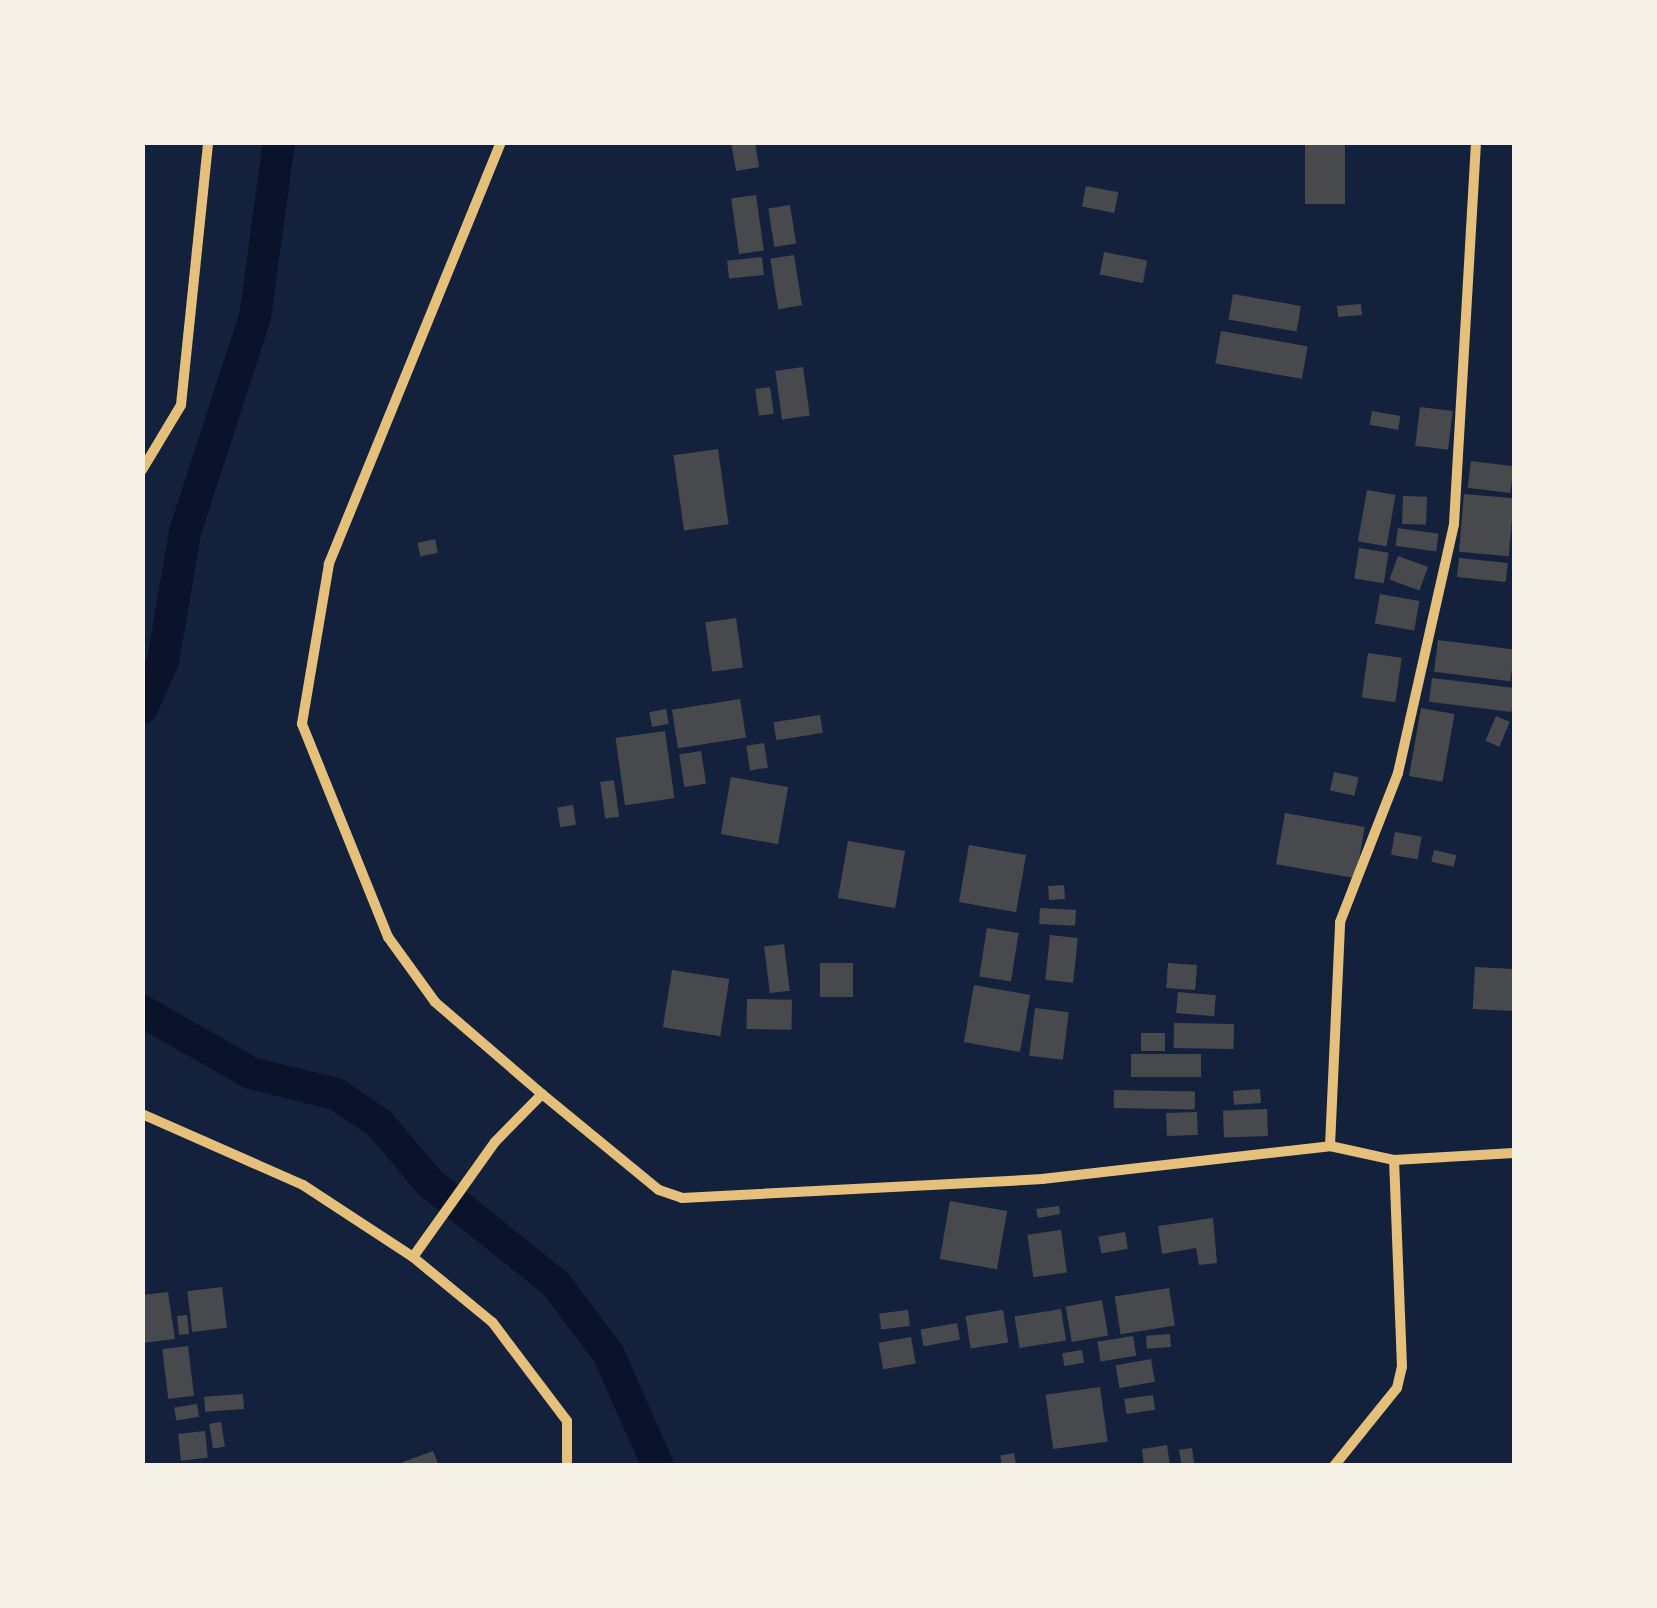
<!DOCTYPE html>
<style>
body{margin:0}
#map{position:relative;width:1657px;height:1608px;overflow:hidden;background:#14213d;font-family:"Titillium Web",sans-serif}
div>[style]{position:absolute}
.canal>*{height:32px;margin:-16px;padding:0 16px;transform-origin:16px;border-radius:16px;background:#0b132b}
.building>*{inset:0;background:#48494c;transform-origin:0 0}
.minor>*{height:10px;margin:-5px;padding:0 5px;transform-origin:5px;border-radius:5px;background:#e5c07b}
span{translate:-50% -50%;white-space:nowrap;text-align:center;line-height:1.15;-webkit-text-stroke:8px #f6f1e7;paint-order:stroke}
.frame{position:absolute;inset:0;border:145px solid #f6f1e7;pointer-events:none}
</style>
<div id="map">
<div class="canal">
<div style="left:142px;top:708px;width:51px;rotate:-65.9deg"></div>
<div style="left:163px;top:661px;width:131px;rotate:-80.3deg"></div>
<div style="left:185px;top:532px;width:226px;rotate:-72deg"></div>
<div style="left:255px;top:317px;width:177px;rotate:-82.2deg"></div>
<div style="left:142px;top:1011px;width:125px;rotate:29.6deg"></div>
<div style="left:251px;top:1073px;width:88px;rotate:13.9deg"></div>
<div style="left:336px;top:1094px;width:53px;rotate:34.3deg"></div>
<div style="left:380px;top:1124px;width:77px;rotate:49.7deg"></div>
<div style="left:430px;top:1183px;width:160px;rotate:38.7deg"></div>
<div style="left:555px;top:1283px;width:88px;rotate:52.9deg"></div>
<div style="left:608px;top:1353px;width:124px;rotate:66.1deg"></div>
</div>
<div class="building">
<div style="clip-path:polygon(731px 142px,755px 142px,759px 167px,736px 171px)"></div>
<div style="left:1305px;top:142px;width:40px;height:62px"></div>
<div style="left:1086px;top:186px;width:33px;height:21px;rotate:11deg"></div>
<div style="left:756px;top:195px;width:56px;height:25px;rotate:82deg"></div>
<div style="left:790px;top:205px;width:39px;height:22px;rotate:81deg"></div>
<div style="left:1104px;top:252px;width:44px;height:23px;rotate:11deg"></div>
<div style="left:794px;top:255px;width:51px;height:24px;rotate:81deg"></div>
<div style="left:762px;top:257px;width:18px;height:35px;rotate:84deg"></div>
<div style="left:1233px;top:294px;width:69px;height:26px;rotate:10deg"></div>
<div style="left:1361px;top:304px;width:11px;height:24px;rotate:85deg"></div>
<div style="left:1221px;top:331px;width:88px;height:33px;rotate:10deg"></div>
<div style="left:803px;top:367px;width:49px;height:28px;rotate:82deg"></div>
<div style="left:770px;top:387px;width:27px;height:15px;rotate:82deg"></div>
<div style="left:1420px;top:407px;width:33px;height:39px;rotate:7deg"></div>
<div style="left:1372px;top:411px;width:29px;height:14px;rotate:10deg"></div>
<div style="left:718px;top:449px;width:76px;height:45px;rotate:82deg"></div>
<div style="left:1471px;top:461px;width:43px;height:27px;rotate:7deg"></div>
<div style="left:1367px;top:490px;width:29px;height:52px;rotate:10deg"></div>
<div style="left:1464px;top:494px;width:50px;height:58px;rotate:5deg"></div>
<div style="left:1403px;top:496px;width:24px;height:28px;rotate:2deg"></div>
<div style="left:1398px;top:528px;width:41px;height:18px;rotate:8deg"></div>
<div style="left:435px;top:539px;width:14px;height:18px;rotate:78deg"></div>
<div style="left:1359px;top:548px;width:30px;height:31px;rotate:9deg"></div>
<div style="left:1398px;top:556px;width:32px;height:25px;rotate:20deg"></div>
<div style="left:1459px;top:558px;width:49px;height:19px;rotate:6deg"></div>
<div style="left:1380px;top:594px;width:40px;height:30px;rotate:10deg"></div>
<div style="left:736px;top:618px;width:50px;height:31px;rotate:82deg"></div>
<div style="left:1438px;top:640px;width:77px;height:32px;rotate:7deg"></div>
<div style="left:1368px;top:653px;width:34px;height:45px;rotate:8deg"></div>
<div style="left:1432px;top:678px;width:83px;height:24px;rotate:7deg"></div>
<div style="left:740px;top:699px;width:39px;height:69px;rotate:81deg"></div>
<div style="left:1421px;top:708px;width:34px;height:69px;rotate:10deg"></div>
<div style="left:666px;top:709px;width:15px;height:17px;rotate:79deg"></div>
<div style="left:820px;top:715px;width:18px;height:47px;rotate:81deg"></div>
<div style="left:1496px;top:716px;width:15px;height:27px;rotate:23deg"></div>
<div style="left:665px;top:731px;width:68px;height:50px;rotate:82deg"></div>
<div style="left:764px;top:743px;width:25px;height:18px;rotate:81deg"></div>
<div style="left:701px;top:751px;width:33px;height:22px;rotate:81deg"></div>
<div style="left:1334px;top:772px;width:25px;height:19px;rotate:12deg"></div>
<div style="left:731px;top:777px;width:58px;height:58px;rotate:10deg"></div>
<div style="left:614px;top:780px;width:37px;height:14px;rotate:82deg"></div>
<div style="left:573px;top:805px;width:20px;height:16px;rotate:81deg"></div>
<div style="left:1285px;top:813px;width:81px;height:52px;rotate:10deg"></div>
<div style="left:1395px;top:832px;width:27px;height:23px;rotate:10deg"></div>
<div style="left:848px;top:841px;width:58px;height:58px;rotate:10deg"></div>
<div style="left:969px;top:845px;width:58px;height:58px;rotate:10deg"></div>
<div style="left:1434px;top:850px;width:23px;height:12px;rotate:13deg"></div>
<div style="left:1064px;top:885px;width:14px;height:16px;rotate:86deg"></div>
<div style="left:1040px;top:908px;width:36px;height:16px;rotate:3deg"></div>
<div style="left:987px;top:928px;width:32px;height:49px;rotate:9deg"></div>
<div style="left:1050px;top:935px;width:28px;height:45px;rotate:6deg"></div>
<div style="left:784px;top:944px;width:47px;height:20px;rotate:83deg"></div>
<div style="left:820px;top:963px;width:33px;height:34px"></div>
<div style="left:1168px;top:963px;width:29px;height:25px;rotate:4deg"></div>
<div style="left:1475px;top:967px;width:39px;height:42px;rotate:3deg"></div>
<div style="left:672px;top:970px;width:58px;height:58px;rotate:9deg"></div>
<div style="left:974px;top:985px;width:57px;height:58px;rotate:10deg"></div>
<div style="left:1178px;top:992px;width:38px;height:21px;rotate:5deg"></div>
<div style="left:747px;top:999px;width:45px;height:30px;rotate:1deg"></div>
<div style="left:1035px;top:1008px;width:34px;height:48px;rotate:7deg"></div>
<div style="left:1174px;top:1023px;width:60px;height:25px;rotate:1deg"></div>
<div style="left:1141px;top:1033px;width:24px;height:18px"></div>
<div style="left:1131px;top:1054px;width:70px;height:23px"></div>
<div style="left:1260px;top:1089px;width:14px;height:27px;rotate:86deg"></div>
<div style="left:1114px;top:1090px;width:81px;height:18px;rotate:1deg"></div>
<div style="left:1267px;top:1109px;width:27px;height:44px;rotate:88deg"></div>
<div style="left:1197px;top:1112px;width:23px;height:31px;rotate:88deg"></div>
<div style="left:950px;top:1201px;width:58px;height:59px;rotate:10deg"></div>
<div style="clip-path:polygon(1059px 1206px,1060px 1214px,1038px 1218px,1036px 1209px)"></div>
<div style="clip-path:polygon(1213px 1218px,1217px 1263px,1199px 1265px,1196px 1248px,1162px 1254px,1158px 1226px)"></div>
<div style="left:1061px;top:1230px;width:43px;height:34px;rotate:82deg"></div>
<div style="left:1125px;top:1232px;width:17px;height:27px;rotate:80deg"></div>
<div style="left:222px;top:1287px;width:41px;height:35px;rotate:83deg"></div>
<div style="left:1169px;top:1288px;width:38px;height:55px;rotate:81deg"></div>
<div style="clip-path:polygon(168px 1292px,175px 1339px,142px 1343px,142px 1295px)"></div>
<div style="left:1102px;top:1300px;width:36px;height:37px;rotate:80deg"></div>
<div style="left:1061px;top:1309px;width:32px;height:47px;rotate:81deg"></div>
<div style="left:908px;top:1310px;width:16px;height:29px;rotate:83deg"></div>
<div style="left:1003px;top:1310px;width:33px;height:38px;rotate:81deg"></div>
<div style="left:187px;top:1315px;width:19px;height:10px;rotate:84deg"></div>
<div style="left:957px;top:1323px;width:17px;height:37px;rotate:80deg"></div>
<div style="left:1170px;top:1334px;width:13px;height:24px;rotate:86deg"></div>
<div style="left:1133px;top:1336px;width:20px;height:36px;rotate:81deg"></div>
<div style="left:911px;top:1337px;width:27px;height:33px;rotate:80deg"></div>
<div style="left:188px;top:1346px;width:50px;height:26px;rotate:83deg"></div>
<div style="left:1082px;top:1350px;width:13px;height:20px;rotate:81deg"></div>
<div style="left:1151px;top:1359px;width:23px;height:36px;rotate:80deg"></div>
<div style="left:1100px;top:1387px;width:55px;height:55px;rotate:82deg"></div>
<div style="left:243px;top:1394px;width:15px;height:39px;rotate:86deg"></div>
<div style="left:1153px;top:1395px;width:15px;height:29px;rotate:82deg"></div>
<div style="left:197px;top:1404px;width:13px;height:23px;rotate:81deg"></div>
<div style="left:221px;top:1422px;width:25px;height:12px;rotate:81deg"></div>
<div style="left:205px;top:1431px;width:27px;height:27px;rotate:84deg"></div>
<div style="clip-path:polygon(1167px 1445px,1170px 1466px,1144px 1466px,1142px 1449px)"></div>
<div style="left:1192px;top:1448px;width:15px;height:13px;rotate:82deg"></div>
<div style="clip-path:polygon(433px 1451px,439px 1466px,395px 1466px,395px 1465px)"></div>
<div style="left:1014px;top:1453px;width:11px;height:14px;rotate:80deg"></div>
</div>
<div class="minor">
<div style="left:501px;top:142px;width:456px;rotate:112.2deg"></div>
<div style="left:329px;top:564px;width:162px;rotate:99.6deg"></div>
<div style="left:302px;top:724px;width:230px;rotate:68deg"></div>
<div style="left:388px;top:937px;width:80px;rotate:54.1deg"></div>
<div style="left:435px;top:1002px;width:141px;rotate:40.7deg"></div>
<div style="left:142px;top:470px;width:76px;rotate:-59deg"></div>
<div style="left:181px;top:405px;width:264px;rotate:-84.1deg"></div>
<div style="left:142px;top:1114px;width:176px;rotate:23.8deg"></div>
<div style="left:303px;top:1185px;width:131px;rotate:33.2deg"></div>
<div style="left:1330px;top:1146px;width:66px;rotate:12.3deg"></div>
<div style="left:1394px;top:1160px;width:120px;rotate:-3.3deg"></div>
<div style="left:567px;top:1466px;width:45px;rotate:-90deg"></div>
<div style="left:567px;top:1421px;width:124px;rotate:-127.1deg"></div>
<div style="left:492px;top:1322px;width:102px;rotate:-140.6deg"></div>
<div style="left:413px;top:1257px;width:141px;rotate:-54.5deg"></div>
<div style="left:495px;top:1142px;width:67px;rotate:-45.6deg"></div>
<div style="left:542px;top:1094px;width:151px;rotate:39.4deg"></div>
<div style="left:659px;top:1190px;width:24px;rotate:19deg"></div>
<div style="left:682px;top:1198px;width:361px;rotate:-3deg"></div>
<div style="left:1042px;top:1179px;width:290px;rotate:-6.5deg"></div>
<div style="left:1330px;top:1146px;width:224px;rotate:-87.4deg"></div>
<div style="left:1340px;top:922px;width:160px;rotate:-68.7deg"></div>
<div style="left:1398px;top:773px;width:255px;rotate:-77.3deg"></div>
<div style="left:1454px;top:524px;width:383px;rotate:-86.7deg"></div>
<div style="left:1334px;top:1466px;width:100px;rotate:-51.1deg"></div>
<div style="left:1397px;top:1388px;width:22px;rotate:-77deg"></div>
<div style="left:1402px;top:1367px;width:207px;rotate:-92.2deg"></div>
</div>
<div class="frame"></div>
</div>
